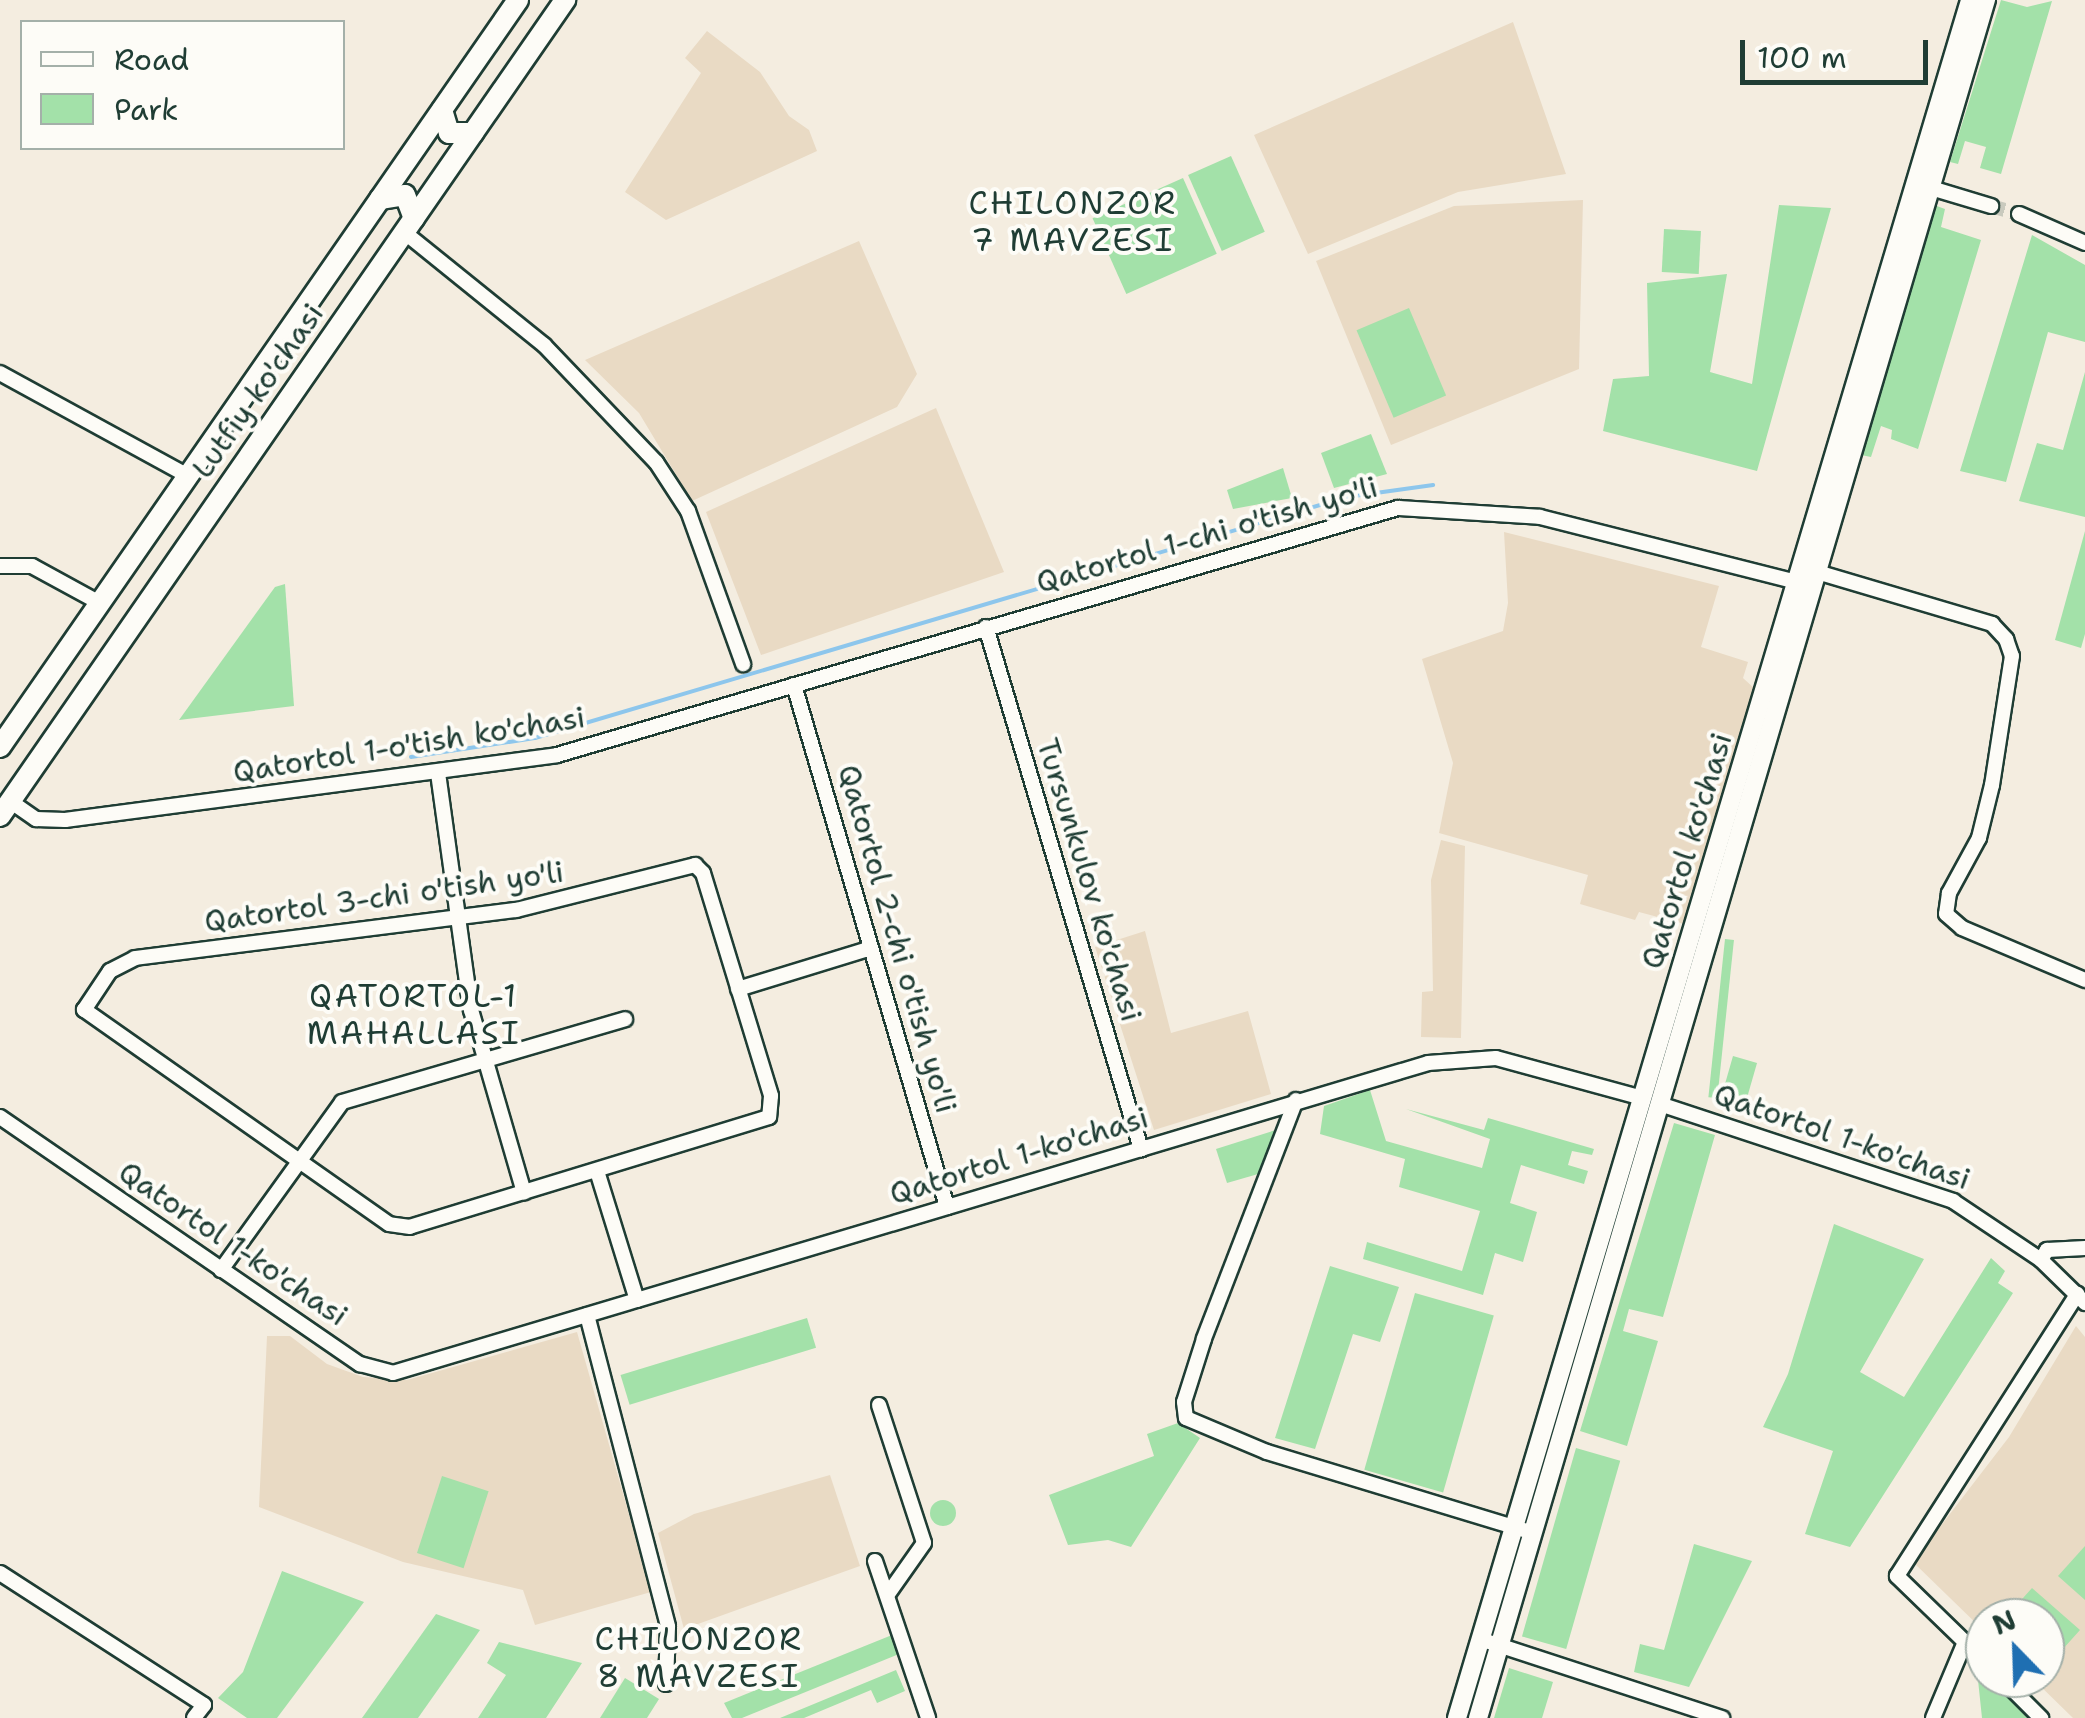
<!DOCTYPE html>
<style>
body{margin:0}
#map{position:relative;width:2085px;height:1718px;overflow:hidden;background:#f4ede0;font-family:"Shantell Sans",sans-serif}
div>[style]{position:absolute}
.built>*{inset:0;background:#e9dac4}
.green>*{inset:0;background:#a3e1a9;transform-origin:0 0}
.round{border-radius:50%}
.stream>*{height:4px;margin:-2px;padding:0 2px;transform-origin:2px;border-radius:2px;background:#8dc6ec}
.minor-tunnel>*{height:14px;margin-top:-7px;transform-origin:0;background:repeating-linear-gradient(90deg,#c9cabe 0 14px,transparent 0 21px)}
.roads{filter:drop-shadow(2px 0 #1f3d34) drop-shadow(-2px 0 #1f3d34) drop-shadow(0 2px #1f3d34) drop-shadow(0 -2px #1f3d34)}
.minor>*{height:14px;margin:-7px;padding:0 7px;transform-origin:7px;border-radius:7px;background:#fdfcf7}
.secondary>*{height:18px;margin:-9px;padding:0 9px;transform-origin:9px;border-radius:9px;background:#fdfcf7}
.primary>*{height:20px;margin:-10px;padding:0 10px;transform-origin:10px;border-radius:10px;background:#fdfcf7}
span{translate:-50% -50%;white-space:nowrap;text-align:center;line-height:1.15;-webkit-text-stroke:8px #fdfcf7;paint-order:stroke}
.street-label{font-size:30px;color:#1f3d34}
.neighbourhood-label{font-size:32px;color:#1f3d34;letter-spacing:2.5px}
.legend{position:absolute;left:20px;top:20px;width:325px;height:130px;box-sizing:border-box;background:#fdfcf7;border:2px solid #a4b0a9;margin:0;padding:12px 18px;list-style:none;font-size:30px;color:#1f3d34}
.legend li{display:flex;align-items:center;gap:20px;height:50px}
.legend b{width:50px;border:2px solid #a4b0a9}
.north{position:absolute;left:1965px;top:1598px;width:100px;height:100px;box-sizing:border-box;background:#fdfcf7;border:2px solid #a4b0a9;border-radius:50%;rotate:337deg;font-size:28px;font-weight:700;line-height:40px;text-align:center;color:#1f3d34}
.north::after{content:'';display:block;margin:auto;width:35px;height:45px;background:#1f6fb2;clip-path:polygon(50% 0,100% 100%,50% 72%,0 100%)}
.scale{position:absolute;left:1740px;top:40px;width:188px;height:45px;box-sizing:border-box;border:5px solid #1f3d34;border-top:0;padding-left:12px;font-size:30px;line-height:35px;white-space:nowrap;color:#1f3d34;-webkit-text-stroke:8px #fdfcf7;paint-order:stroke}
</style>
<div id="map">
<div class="built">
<div style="clip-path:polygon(1513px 22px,1566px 174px,1458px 192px,1308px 254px,1254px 135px)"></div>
<div style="clip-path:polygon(707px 31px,760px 72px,789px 116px,809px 130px,817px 151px,666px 220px,625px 192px,701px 73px,685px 58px)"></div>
<div style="clip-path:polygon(1583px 200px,1579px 369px,1391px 445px,1316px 261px,1454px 206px)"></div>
<div style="clip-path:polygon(859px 241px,917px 374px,897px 407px,692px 501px,639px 413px,585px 360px)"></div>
<div style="clip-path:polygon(936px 408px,1004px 572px,761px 655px,706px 512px)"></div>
<div style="clip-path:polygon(1504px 532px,1719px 586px,1701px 647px,1748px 662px,1743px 678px,1755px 689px,1684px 924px,1639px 912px,1635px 920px,1580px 904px,1588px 875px,1439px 833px,1453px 763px,1422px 659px,1503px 631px,1508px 603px)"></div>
<div style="clip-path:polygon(1441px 840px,1465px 846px,1461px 1038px,1421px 1037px,1422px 992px,1433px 991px,1431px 880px)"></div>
<div style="clip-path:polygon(1145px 931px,1171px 1033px,1248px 1011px,1271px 1094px,1154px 1130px,1095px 947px)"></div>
<div style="clip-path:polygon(2076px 1326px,2085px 1337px,2085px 1718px,2073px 1718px,2032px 1678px,2045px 1678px,2045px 1618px,1985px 1618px,1985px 1632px,1913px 1562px,2009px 1437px)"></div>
<div style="clip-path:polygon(577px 1332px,651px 1592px,535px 1625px,523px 1590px,403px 1562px,259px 1507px,267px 1336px,290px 1336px,327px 1364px,363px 1377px,407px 1380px)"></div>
<div style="clip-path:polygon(830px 1475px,860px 1566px,684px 1629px,658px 1533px,694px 1514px)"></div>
</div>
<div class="green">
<div style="clip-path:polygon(2001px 0,2027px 7px,2052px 1px,2001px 174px,1980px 168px,1986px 147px,1965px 141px,1958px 164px,1950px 162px)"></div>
<div style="left:1231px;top:156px;width:83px;height:47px;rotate:66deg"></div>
<div style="left:1183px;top:178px;width:83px;height:99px;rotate:66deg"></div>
<div style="clip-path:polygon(1779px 205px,1831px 208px,1757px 471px,1603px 431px,1613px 379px,1649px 376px,1647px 283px,1727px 274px,1710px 372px,1752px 384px)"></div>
<div style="clip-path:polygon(1934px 205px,1945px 209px,1941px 227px,1981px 240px,1918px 449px,1891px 439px,1892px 430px,1881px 426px,1871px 457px,1861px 455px)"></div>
<div style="left:1664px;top:229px;width:37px;height:43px;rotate:3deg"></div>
<div style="clip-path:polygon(2032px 235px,2085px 265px,2085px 342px,2048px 332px,2006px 482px,1960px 471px)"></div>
<div style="left:1409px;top:308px;width:95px;height:57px;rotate:67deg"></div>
<div style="clip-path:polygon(2085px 372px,2085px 517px,2019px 501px,2037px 443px,2063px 450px)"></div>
<div style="clip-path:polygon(1371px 434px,1387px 474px,1334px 488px,1321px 453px)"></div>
<div style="clip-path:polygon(1283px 468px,1292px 498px,1233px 509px,1227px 490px)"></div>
<div style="clip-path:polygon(2085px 531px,2085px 634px,2081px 648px,2055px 640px)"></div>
<div style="clip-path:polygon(285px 584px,294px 706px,179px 720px,275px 587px)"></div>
<div style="left:1725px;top:939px;width:9px;height:159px;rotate:6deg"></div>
<div style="left:1733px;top:1056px;width:25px;height:47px;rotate:16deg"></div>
<div style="clip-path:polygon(1370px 1090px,1386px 1141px,1482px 1168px,1490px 1139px,1406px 1109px,1484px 1130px,1488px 1118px,1594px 1149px,1592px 1155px,1572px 1151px,1568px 1165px,1588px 1171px,1584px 1184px,1521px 1165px,1510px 1203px,1537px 1212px,1523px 1262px,1495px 1253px,1483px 1295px,1363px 1259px,1367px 1242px,1462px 1271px,1480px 1211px,1399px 1187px,1405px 1159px,1320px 1134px,1324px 1106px)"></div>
<div style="clip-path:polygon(1674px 1123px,1715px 1135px,1663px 1317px,1629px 1309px,1623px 1331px,1658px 1341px,1627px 1446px,1580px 1431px)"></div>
<div style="clip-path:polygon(1282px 1128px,1265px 1172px,1227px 1183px,1216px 1149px)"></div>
<div style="clip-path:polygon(1834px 1224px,1924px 1259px,1860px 1372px,1904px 1397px,1991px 1258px,2005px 1271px,1998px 1283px,2013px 1293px,1850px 1547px,1805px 1534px,1833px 1451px,1763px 1427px,1788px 1374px)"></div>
<div style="clip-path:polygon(1330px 1266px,1399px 1287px,1380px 1342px,1353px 1334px,1315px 1449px,1275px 1438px)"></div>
<div style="left:1415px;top:1293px;width:82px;height:184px;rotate:16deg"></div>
<div style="left:807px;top:1318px;width:31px;height:195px;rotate:73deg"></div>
<div style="clip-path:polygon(1178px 1423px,1200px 1438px,1131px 1547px,1108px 1540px,1068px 1545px,1049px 1495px,1154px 1456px,1147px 1434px)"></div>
<div style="left:1576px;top:1448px;width:46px;height:196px;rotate:16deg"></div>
<div style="left:442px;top:1476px;width:49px;height:81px;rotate:18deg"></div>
<div class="round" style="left:930px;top:1500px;width:26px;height:26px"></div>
<div style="clip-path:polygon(1694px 1544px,1752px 1561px,1689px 1687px,1634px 1672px,1640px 1644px,1664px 1650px)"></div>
<div style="clip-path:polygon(2085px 1546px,2085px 1600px,2058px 1576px)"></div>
<div style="clip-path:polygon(282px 1571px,364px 1602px,277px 1718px,247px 1718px,218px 1698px,243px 1672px)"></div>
<div style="clip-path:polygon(2032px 1588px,2080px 1630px,2045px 1669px,2045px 1618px,2005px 1618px)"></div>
<div style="clip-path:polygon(436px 1614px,480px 1630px,418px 1718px,362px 1718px)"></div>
<div style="clip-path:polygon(892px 1635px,899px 1654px,742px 1718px,732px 1718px,724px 1703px)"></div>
<div style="clip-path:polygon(499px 1642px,582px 1663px,546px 1718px,478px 1718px,506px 1675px,487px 1663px)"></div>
<div style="clip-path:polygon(1976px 1661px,1985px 1678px,2032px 1718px,1982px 1718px)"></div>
<div style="clip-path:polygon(1509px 1668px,1553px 1682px,1542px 1718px,1494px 1718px)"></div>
<div style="clip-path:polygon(896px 1670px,905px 1691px,877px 1703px,871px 1690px,804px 1718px,780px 1718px)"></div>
<div style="clip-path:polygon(625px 1678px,659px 1699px,647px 1718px,600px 1718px)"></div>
</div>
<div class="stream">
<div style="left:411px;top:757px;width:125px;rotate:-8.7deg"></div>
<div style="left:535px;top:738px;width:847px;rotate:-16.53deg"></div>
<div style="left:1347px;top:497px;width:87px;rotate:-7.9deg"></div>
</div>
<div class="minor-tunnel">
<div style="left:1991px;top:206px;width:29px;rotate:16deg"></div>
</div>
<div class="roads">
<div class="minor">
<div style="left:1931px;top:188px;width:63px;rotate:16.7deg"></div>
<div style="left:2019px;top:214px;width:72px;rotate:23.7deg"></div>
<div style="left:404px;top:232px;width:180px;rotate:38.9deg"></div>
<div style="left:544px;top:345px;width:162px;rotate:46.3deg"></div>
<div style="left:656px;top:462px;width:59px;rotate:56.9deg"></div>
<div style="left:688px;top:511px;width:163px;rotate:70.2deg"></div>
<div style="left:0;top:373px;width:214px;rotate:28.7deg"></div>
<div style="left:0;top:566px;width:32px"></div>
<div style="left:32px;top:566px;width:77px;rotate:28.6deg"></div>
<div style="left:1817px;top:572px;width:183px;rotate:16.5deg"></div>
<div style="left:1992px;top:624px;width:21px;rotate:47deg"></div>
<div style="left:2006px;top:639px;width:18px;rotate:71deg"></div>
<div style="left:2012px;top:656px;width:131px;rotate:98.8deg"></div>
<div style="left:1992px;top:785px;width:55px;rotate:103.8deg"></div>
<div style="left:1979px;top:838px;width:63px;rotate:118.6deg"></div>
<div style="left:1949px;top:893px;width:21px;rotate:98deg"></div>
<div style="left:1946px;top:914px;width:21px;rotate:41deg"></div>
<div style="left:1962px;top:928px;width:134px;rotate:22.9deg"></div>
<div style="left:986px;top:627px;width:545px;rotate:73.46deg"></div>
<div style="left:794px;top:685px;width:544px;rotate:73.66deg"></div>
<div style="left:438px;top:773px;width:239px;rotate:82.1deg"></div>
<div style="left:471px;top:1010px;width:190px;rotate:73.8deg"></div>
<div style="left:10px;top:801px;width:32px;rotate:35deg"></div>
<div style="left:36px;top:819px;width:29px;rotate:2deg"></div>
<div style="left:65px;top:820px;width:496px;rotate:-7.5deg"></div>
<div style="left:557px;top:755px;width:877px;rotate:-16.37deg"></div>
<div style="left:1398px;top:508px;width:142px;rotate:3.6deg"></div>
<div style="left:1540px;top:517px;width:264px;rotate:14.2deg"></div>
<div style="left:695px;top:865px;width:11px;rotate:45deg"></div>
<div style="left:703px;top:873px;width:233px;rotate:73deg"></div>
<div style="left:771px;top:1096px;width:21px;rotate:95deg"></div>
<div style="left:769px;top:1117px;width:375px;rotate:163deg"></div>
<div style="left:410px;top:1227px;width:21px;rotate:-172deg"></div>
<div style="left:389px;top:1224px;width:373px;rotate:-144.9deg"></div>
<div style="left:84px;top:1010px;width:47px;rotate:-56.3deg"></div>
<div style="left:110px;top:971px;width:28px;rotate:-27deg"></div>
<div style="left:135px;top:958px;width:384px;rotate:-7.2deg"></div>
<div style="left:516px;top:910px;width:185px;rotate:-14.1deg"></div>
<div style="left:738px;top:989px;width:139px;rotate:-17.1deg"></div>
<div style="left:1296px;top:1100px;width:256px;rotate:111.1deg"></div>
<div style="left:1204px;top:1339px;width:66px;rotate:107.6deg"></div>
<div style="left:1184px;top:1402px;width:16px;rotate:83deg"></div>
<div style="left:1186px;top:1418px;width:88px;rotate:22.8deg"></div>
<div style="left:1267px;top:1452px;width:278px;rotate:16.9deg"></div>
<div style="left:1660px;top:1104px;width:309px;rotate:18.3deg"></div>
<div style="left:1953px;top:1201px;width:106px;rotate:33.8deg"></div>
<div style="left:2041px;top:1260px;width:62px;rotate:44.3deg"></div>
<div style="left:0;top:1117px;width:437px;rotate:34.5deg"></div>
<div style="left:360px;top:1364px;width:34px;rotate:15deg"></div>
<div style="left:393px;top:1373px;width:1080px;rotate:-16.67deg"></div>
<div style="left:1428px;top:1063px;width:68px;rotate:-4.2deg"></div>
<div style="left:1496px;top:1058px;width:151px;rotate:15.3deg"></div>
<div style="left:597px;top:1171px;width:135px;rotate:72.8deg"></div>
<div style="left:2041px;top:1260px;width:12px;rotate:-59deg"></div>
<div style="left:2047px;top:1250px;width:38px;rotate:-3deg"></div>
<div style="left:221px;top:1270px;width:207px;rotate:-54.2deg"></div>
<div style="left:342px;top:1102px;width:295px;rotate:-16.3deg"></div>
<div style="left:587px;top:1315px;width:322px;rotate:75.4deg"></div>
<div style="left:668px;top:1627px;width:57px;rotate:92deg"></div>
<div style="left:879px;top:1405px;width:145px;rotate:71.9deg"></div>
<div style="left:924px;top:1543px;width:62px;rotate:125.2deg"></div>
<div style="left:875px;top:1561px;width:166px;rotate:71.3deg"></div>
<div style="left:0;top:1573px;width:243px;rotate:32.9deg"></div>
<div style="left:204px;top:1705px;width:16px;rotate:128deg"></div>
<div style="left:1480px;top:1639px;width:255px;rotate:18.1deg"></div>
<div style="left:1965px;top:1642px;width:95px;rotate:-135.9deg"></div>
<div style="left:1897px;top:1576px;width:335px;rotate:-57.4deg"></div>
<div style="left:2001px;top:1678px;width:57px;rotate:45deg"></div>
<div style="left:1933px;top:1718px;width:82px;rotate:-67.2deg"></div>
<div style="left:1965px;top:1642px;width:28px;rotate:45deg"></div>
</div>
<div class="secondary">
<div style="left:1457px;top:1718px;width:1793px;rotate:-73.37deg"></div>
<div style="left:1478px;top:1718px;width:1792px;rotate:-73.53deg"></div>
</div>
<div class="primary">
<div style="left:442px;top:110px;width:24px;rotate:73deg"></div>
<div style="left:449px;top:133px;width:24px"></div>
<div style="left:380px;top:199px;width:25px;rotate:-9deg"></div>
<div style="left:405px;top:195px;width:25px;rotate:69deg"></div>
<div style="left:0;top:747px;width:909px;rotate:-55.26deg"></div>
<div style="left:0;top:816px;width:993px;rotate:-55.3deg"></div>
</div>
</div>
<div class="street-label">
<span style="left:258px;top:391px;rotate:-55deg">Lutfiy ko'chasi</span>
<span style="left:1207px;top:535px;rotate:-16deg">Qatortol 1-chi o'tish yo'li</span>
<span style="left:409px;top:745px;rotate:-9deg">Qatortol 1-o'tish ko'chasi</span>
<span style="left:1687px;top:851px;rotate:-73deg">Qatortol ko'chasi</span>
<span style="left:1089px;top:880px;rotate:73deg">Tursunkulov ko'chasi</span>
<span style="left:384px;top:897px;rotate:-8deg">Qatortol 3-chi o'tish yo'li</span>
<span style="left:897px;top:939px;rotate:74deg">Qatortol 2-chi o'tish yo'li</span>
<span style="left:1842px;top:1137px;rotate:19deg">Qatortol 1-ko'chasi</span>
<span style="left:1019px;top:1156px;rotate:-17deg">Qatortol 1-ko'chasi</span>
<span style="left:233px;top:1244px;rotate:34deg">Qatortol 1-ko'chasi</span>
</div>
<div class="neighbourhood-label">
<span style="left:1073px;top:222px">CHILONZOR<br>7 MAVZESI</span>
<span style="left:414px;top:1015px">QATORTOL-1<br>MAHALLASI</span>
<span style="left:699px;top:1658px">CHILONZOR<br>8 MAVZESI</span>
</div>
<ul class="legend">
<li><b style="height:12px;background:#fdfcf7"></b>Road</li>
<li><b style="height:28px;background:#a3e1a9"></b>Park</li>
</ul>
<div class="north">N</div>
<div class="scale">100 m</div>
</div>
